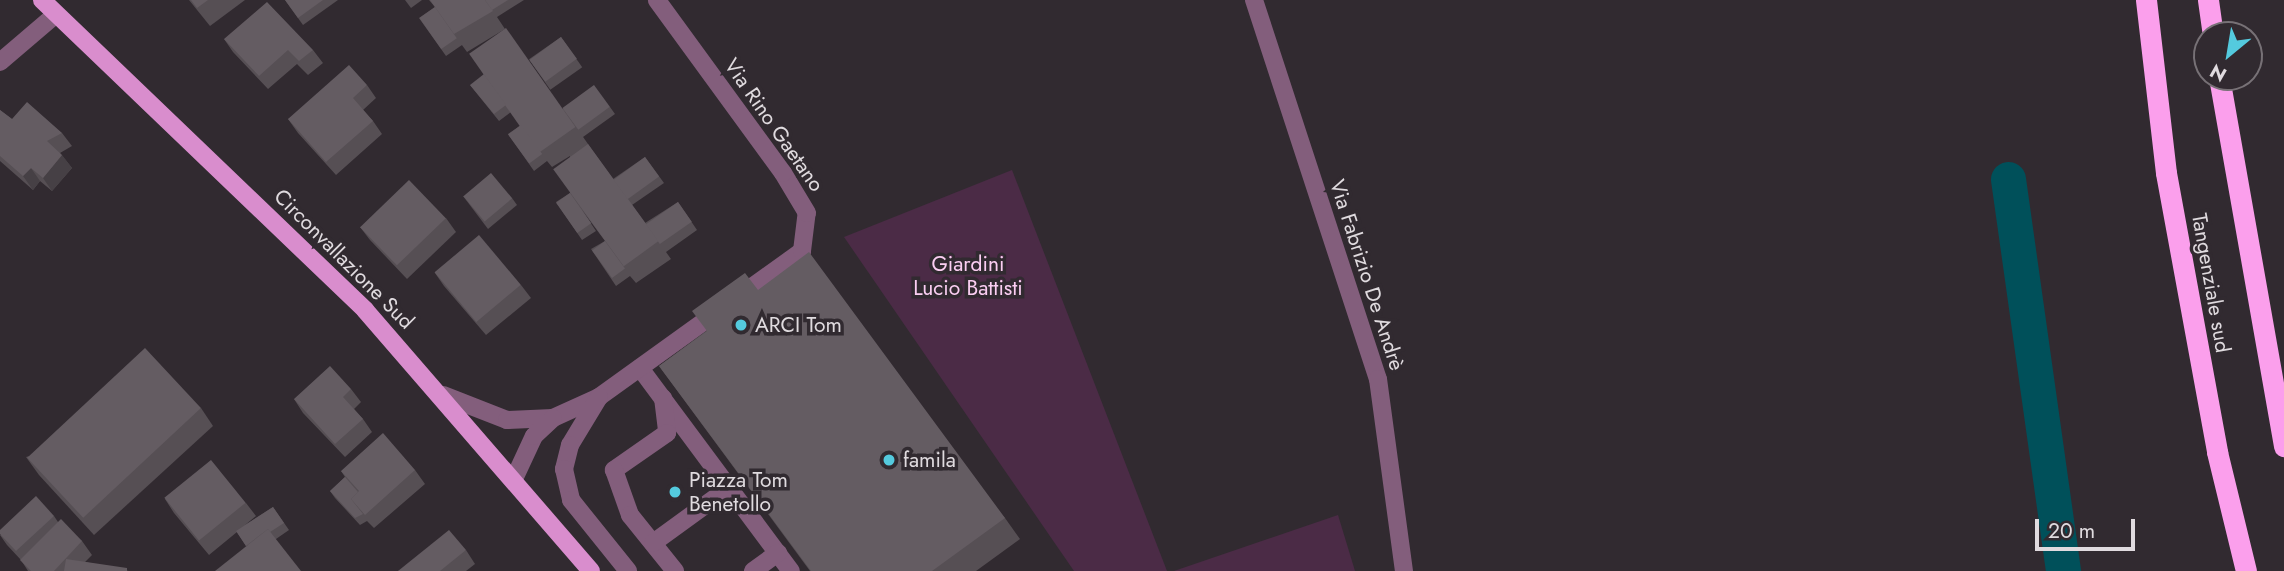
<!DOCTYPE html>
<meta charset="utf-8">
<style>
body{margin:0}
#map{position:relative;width:2284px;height:571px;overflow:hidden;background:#312a30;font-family:Jost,sans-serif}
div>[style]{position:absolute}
.green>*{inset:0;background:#4b2b46}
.canal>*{height:35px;margin:-17.5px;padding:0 17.5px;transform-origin:17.5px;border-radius:17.5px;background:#00505a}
.minor>*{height:18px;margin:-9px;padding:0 9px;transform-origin:9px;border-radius:9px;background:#835e7c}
.major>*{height:18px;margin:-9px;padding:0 9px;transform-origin:9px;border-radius:9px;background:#d98dcd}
.highway>*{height:21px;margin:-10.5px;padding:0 10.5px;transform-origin:10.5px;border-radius:10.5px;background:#fb9fec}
.wall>*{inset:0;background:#564f54;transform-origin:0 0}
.shaded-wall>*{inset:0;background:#464045}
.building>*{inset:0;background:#645c62;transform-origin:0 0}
.dots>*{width:19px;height:19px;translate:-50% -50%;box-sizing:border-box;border:4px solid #312a30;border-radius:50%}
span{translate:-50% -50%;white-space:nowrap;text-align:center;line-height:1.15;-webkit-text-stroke:7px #312a30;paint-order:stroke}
.street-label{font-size:21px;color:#e0dbdf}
.park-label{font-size:21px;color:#fbcef2}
.poi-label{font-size:21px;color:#e0dbdf}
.left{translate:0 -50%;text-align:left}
.north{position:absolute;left:2193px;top:21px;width:70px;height:70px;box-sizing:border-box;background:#312a30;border:2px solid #777176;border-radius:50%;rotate:210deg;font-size:19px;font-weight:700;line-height:28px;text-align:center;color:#e0dbdf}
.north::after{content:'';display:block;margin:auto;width:24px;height:32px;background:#54cade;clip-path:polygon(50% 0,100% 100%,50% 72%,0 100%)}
.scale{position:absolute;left:2035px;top:519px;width:100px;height:32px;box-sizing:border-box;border:4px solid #e0dbdf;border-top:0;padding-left:9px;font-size:21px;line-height:24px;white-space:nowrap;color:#e0dbdf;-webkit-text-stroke:5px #312a30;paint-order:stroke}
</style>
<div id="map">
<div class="green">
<div style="clip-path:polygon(1012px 170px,1167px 571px,1074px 571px,844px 237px)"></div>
<div style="clip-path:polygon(1338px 515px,1355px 571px,1174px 571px)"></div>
</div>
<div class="canal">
<div style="left:2008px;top:179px;width:396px;rotate:82deg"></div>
</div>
<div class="minor">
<div style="left:1254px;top:0;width:399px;rotate:71.9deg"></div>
<div style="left:1378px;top:379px;width:194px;rotate:82.3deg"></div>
<div style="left:0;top:62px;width:72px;rotate:-40.5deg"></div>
<div style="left:640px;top:368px;width:253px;rotate:53.4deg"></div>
<div style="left:443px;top:395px;width:69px;rotate:21.3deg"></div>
<div style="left:507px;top:420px;width:46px;rotate:-2.5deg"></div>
<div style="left:553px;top:418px;width:51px;rotate:-24.5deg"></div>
<div style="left:599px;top:397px;width:250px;rotate:-35.7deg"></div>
<div style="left:802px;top:251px;width:38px;rotate:-83deg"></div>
<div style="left:807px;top:213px;width:47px;rotate:-121deg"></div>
<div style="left:783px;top:173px;width:214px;rotate:-126.1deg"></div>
<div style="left:599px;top:397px;width:56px;rotate:121.1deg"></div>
<div style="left:570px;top:445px;width:25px;rotate:104deg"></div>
<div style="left:564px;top:469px;width:32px;rotate:77deg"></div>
<div style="left:571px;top:500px;width:91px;rotate:51.2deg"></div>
<div style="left:663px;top:398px;width:35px;rotate:83deg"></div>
<div style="left:667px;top:433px;width:65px;rotate:145.1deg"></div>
<div style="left:614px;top:470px;width:48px;rotate:70.4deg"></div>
<div style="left:630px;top:515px;width:72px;rotate:51.2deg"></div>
<div style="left:514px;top:479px;width:47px;rotate:-65.1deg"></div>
<div style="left:534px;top:436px;width:26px;rotate:-43deg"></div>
<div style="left:653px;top:543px;width:95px;rotate:-36deg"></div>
<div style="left:753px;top:571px;width:31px;rotate:-36deg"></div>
</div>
<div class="major">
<div style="left:42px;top:0;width:448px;rotate:43.8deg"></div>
<div style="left:365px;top:310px;width:345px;rotate:49.1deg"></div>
</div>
<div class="highway">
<div style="left:2146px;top:0;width:174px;rotate:83.4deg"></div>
<div style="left:2166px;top:173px;width:284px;rotate:79.6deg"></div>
<div style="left:2217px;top:452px;width:122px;rotate:76.3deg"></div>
<div style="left:2208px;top:0;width:35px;rotate:82deg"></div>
<div style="left:2219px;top:77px;width:375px;rotate:80deg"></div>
</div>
<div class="wall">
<div style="clip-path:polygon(189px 0,245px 0,210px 26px)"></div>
<div style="clip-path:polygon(285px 0,338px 0,303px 25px)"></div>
<div style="clip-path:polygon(405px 0,422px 0,411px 8px)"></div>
<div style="clip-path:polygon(429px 0,524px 0,497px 17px,505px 29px,467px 52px,448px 26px,462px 45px,446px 56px,419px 18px,435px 7px)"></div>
<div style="left:561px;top:37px;width:37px;height:39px;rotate:55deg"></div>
<div style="clip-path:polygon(224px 39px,313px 50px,323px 63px,308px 75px,297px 64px,268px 89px,233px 52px)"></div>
<div style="clip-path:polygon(367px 85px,376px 98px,363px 110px,373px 121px,382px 134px,336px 175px,298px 133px,288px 119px)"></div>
<div style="clip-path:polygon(470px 85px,563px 109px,610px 107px,615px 114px,583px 137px,581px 134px,588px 144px,613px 179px,645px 157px,664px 183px,632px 205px,645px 223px,678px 202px,697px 230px,666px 252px,671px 259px,636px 283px,630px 276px,616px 286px,591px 249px,605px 241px,582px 210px,596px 231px,582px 240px,556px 202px,570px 193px,570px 156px,552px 167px,547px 161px,534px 171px,508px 134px,521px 125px,511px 112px,499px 121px)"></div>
<div style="clip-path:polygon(0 110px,12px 119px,62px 133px,72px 146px,60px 153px,72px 168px,52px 191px,40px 181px,33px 190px,0 161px)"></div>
<div style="clip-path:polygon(463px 196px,512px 198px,517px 205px,488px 229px)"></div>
<div style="clip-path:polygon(446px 218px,456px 232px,407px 279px,370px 240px,360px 227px)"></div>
<div style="clip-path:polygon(435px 273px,521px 285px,531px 298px,486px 335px,444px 286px)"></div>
<div style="clip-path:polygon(758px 290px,1005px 518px,1020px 539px,976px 571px,810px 571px,659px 366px,706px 331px)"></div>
<div style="clip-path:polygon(351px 389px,361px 402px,354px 409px,363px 419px,372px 432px,345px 457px,303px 413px,294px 399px)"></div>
<div style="clip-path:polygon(201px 408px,213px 426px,94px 535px,39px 475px,26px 457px)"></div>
<div style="clip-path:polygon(415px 470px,425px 484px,374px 528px,367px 521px,360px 525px,335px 498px,330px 491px,345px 477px,341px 471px)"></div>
<div style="clip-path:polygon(165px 499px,246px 503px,256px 516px,245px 525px,273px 507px,289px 530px,276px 539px,246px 546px,237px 532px,209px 555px,174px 513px)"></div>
<div style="clip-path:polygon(54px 516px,58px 522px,82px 541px,92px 555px,85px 562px,129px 571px,28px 571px,21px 560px,7px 545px,0 535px)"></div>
<div style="clip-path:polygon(466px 550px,475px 564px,466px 571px,398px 571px)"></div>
</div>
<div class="shaded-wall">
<div style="clip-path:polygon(62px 155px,72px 168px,52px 191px,43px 178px)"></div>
<div style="clip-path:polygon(31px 168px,40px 181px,33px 190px,23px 176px)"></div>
</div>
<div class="building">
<div style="clip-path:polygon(191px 0,208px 0,197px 8px)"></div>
<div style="clip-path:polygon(285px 0,323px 0,298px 18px)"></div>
<div style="clip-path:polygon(430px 0,485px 0,493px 11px,454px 34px)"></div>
<div style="clip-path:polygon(485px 0,508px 0,492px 10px)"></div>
<div style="clip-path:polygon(267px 2px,313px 50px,299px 61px,288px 50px,259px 76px,224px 39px)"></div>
<div style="left:435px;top:7px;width:38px;height:19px;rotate:55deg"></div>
<div style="left:506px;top:28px;width:121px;height:45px;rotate:55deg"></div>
<div style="left:561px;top:37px;width:27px;height:39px;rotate:54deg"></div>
<div style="clip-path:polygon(349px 65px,367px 85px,353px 98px,373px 121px,326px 162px,288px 119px)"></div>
<div style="clip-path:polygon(484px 74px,506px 105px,494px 114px,470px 85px)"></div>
<div style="left:594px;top:85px;width:27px;height:39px;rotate:54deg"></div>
<div style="clip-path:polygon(27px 102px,62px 133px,47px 141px,62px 155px,43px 178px,31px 168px,23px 176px,0 156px,0 110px,12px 119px)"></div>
<div style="left:521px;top:125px;width:36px;height:16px;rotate:54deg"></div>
<div style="left:588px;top:144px;width:120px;height:43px;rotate:54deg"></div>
<div style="left:645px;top:157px;width:24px;height:39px;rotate:54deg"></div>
<div style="left:491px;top:173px;width:33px;height:36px;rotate:50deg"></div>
<div style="left:409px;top:180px;width:53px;height:68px;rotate:46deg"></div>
<div style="left:570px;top:193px;width:37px;height:17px;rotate:55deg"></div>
<div style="left:678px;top:202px;width:24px;height:39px;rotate:55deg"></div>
<div style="left:479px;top:235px;width:65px;height:58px;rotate:50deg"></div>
<div style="left:605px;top:241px;width:34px;height:16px;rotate:54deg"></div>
<div style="clip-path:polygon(809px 252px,1005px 518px,932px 571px,811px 571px,659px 366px,707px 331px,692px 311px,745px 273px,758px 290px)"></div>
<div style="left:145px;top:348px;width:82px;height:161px;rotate:47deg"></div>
<div style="clip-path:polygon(330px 366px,351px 389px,343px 397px,363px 419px,335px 444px,294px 399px)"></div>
<div style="clip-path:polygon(383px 433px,415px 470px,365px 515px,351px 499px,359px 491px,341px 471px)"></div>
<div style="left:211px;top:460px;width:55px;height:60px;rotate:51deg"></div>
<div style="clip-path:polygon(345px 477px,358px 492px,351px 499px,363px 514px,355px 518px,330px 491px)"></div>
<div style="clip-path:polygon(36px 496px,54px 516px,16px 551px,0 534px,0 530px)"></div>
<div style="clip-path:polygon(273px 507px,284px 523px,270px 532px,268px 529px,246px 546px,236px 531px)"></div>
<div style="clip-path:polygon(61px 519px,82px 541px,54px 571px,31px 571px,20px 560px)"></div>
<div style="clip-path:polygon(268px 529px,301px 571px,215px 571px)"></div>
<div style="clip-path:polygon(449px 530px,466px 550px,440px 571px,398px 571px)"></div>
<div style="clip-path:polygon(66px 559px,127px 568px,127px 571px,64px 571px)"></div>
</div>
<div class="dots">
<div style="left:741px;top:325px;background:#54cade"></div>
<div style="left:889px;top:460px;background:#54cade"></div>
<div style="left:675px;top:492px;background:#54cade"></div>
</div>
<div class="street-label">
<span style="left:774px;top:125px;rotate:55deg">Via Rino Gaetano</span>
<span style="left:344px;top:259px;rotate:45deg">Circonvallazione Sud</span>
<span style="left:1367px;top:275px;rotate:72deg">Via Fabrizio De Andrè</span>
<span style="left:2211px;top:283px;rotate:80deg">Tangenziale sud</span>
</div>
<div class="park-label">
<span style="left:968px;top:276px">Giardini<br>Lucio Battisti</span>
</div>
<div class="poi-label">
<span class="left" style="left:755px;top:325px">ARCI Tom</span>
<span class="left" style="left:903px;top:460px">famila</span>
<span class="left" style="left:689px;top:492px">Piazza Tom<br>Benetollo</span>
</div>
<div class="north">N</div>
<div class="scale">20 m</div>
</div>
